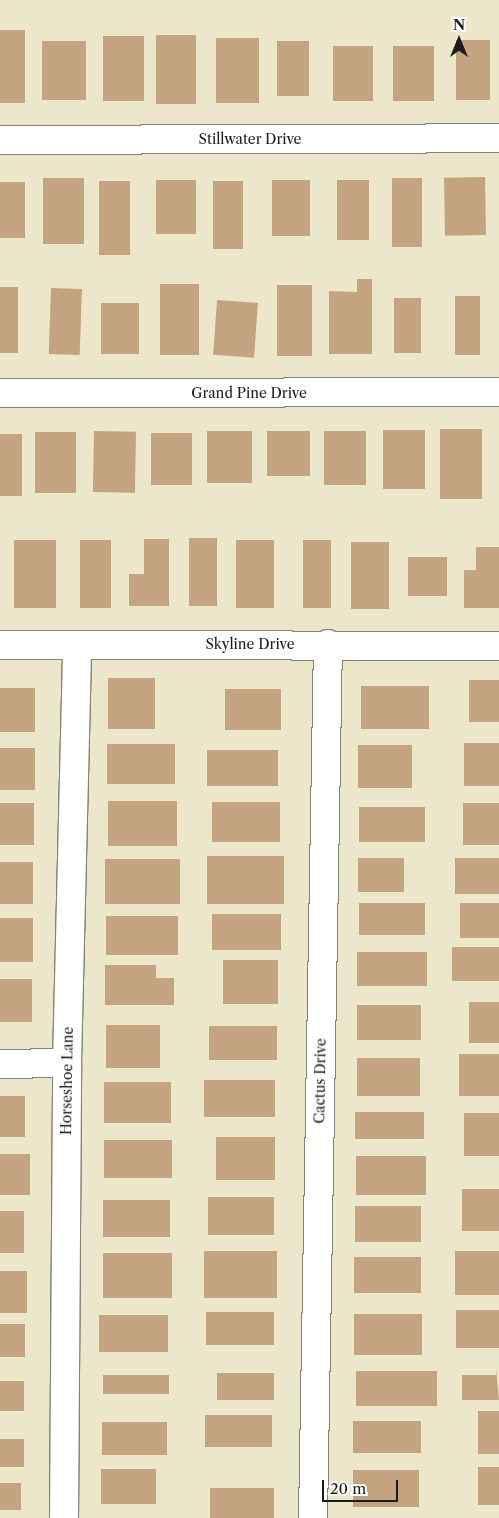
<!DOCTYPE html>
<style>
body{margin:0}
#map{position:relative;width:499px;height:1518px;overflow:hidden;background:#ece7cb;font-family:"Libre Caslon Text",serif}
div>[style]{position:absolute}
.building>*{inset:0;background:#c4a480;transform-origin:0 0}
.roads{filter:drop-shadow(1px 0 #848274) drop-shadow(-1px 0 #848274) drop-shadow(0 1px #848274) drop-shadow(0 -1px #848274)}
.street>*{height:28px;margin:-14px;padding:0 14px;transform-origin:14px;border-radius:14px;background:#fff}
span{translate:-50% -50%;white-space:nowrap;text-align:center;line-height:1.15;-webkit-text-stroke:4px #fff;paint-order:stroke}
.street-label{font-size:14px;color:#1c1c1c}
.north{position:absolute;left:434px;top:15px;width:50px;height:50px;-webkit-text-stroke:4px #fff;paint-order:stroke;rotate:0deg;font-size:14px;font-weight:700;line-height:20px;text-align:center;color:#1c1c1c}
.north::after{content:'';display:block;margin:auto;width:18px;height:22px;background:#1c1c1c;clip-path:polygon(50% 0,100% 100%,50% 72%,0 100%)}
.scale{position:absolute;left:322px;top:1480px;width:76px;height:22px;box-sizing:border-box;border:2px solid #1c1c1c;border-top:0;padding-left:6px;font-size:15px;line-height:18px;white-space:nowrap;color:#1c1c1c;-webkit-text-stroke:4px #fff;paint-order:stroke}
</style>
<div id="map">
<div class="building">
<div style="left:0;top:30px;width:25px;height:73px"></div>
<div style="left:156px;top:35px;width:40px;height:69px"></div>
<div style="left:103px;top:36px;width:41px;height:65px"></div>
<div style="left:216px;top:38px;width:43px;height:65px"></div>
<div style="left:456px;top:40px;width:34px;height:60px"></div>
<div style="left:42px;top:41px;width:44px;height:59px"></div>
<div style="left:277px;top:41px;width:32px;height:55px"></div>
<div style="left:333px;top:46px;width:40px;height:55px"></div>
<div style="left:393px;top:46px;width:41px;height:55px"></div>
<div style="left:485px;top:177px;width:58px;height:41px;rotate:89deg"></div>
<div style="left:43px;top:178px;width:41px;height:66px"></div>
<div style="left:392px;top:178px;width:30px;height:69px"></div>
<div style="left:156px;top:180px;width:40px;height:54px"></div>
<div style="left:272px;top:180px;width:38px;height:56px"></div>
<div style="left:337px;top:180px;width:32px;height:60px"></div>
<div style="left:99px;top:181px;width:31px;height:74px"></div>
<div style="left:213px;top:181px;width:30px;height:68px"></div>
<div style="left:0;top:182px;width:25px;height:56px"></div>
<div style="clip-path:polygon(357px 279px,372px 279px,372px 354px,329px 354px,329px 291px,357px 292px)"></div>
<div style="left:160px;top:284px;width:39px;height:71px"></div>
<div style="left:277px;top:285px;width:35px;height:71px"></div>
<div style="left:0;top:287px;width:18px;height:66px"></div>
<div style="left:51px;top:288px;width:31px;height:66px;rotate:2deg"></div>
<div style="left:455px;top:296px;width:25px;height:59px"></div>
<div style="left:394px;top:298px;width:27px;height:55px"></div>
<div style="left:217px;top:300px;width:41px;height:55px;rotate:4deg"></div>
<div style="left:101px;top:303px;width:38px;height:51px"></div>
<div style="left:440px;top:429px;width:42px;height:70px"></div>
<div style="left:383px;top:430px;width:42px;height:59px"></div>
<div style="left:94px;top:431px;width:42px;height:61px;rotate:1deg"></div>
<div style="left:207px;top:431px;width:45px;height:52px"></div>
<div style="left:267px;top:431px;width:43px;height:45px"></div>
<div style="left:324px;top:431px;width:42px;height:54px"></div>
<div style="left:35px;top:432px;width:41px;height:61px"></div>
<div style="left:151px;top:433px;width:41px;height:52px"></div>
<div style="left:0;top:434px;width:22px;height:62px"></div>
<div style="left:189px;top:538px;width:28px;height:68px"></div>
<div style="clip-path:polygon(144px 539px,169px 539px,169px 606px,129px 606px,129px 574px,144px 574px)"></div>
<div style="left:14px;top:540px;width:42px;height:68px"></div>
<div style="left:80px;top:540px;width:31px;height:68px"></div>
<div style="left:236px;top:540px;width:38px;height:68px"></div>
<div style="left:303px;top:540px;width:28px;height:68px"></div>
<div style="left:351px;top:542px;width:38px;height:67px"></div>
<div style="clip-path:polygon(476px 547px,499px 547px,499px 608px,464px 608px,464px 570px,476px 570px)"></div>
<div style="left:408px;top:557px;width:39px;height:39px"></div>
<div style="left:108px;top:678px;width:47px;height:51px"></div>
<div style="left:469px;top:680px;width:30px;height:42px"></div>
<div style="left:361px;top:686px;width:68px;height:43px"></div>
<div style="left:0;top:688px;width:35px;height:44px"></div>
<div style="left:225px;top:689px;width:56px;height:41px"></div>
<div style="left:464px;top:743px;width:35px;height:43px"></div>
<div style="left:107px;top:744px;width:68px;height:40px"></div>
<div style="left:358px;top:745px;width:54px;height:43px"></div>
<div style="left:0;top:748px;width:35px;height:42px"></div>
<div style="left:207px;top:750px;width:71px;height:36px"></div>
<div style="left:108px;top:801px;width:69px;height:45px"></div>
<div style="left:212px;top:802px;width:68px;height:40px"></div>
<div style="left:0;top:803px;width:34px;height:42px"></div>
<div style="left:463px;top:803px;width:36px;height:42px"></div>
<div style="left:359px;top:807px;width:66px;height:35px"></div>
<div style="left:207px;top:856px;width:77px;height:48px"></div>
<div style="left:358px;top:858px;width:46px;height:34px"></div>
<div style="left:455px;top:858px;width:44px;height:36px"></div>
<div style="left:105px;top:859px;width:75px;height:45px"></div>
<div style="left:0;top:862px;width:33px;height:42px"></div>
<div style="left:359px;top:903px;width:66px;height:32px"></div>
<div style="left:460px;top:903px;width:39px;height:35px"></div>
<div style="left:212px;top:914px;width:69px;height:36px"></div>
<div style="left:106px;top:916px;width:72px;height:39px"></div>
<div style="left:0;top:918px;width:33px;height:44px"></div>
<div style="left:452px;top:947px;width:47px;height:34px"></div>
<div style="left:357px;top:952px;width:70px;height:34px"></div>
<div style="left:223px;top:960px;width:55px;height:44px"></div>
<div style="clip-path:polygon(105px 965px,156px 965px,156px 978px,174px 978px,174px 1005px,105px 1005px)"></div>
<div style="left:0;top:979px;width:32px;height:43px"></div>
<div style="left:469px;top:1002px;width:30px;height:41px"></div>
<div style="left:357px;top:1005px;width:64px;height:35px"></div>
<div style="left:106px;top:1025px;width:54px;height:43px"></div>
<div style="left:209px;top:1026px;width:68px;height:34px"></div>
<div style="left:459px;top:1054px;width:40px;height:42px"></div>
<div style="left:357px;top:1058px;width:63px;height:38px"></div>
<div style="left:204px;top:1080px;width:71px;height:37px"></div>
<div style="left:104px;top:1082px;width:67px;height:41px"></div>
<div style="left:0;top:1096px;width:25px;height:41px"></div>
<div style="left:355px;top:1112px;width:69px;height:27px"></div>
<div style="left:464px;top:1113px;width:35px;height:43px"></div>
<div style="left:216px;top:1137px;width:59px;height:43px"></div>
<div style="left:104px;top:1140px;width:68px;height:38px"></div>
<div style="left:0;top:1154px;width:30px;height:41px"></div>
<div style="left:356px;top:1156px;width:70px;height:39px"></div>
<div style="left:462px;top:1189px;width:37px;height:42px"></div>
<div style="left:208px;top:1197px;width:66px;height:38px"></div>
<div style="left:103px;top:1200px;width:67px;height:37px"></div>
<div style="left:355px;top:1206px;width:66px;height:36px"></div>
<div style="left:0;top:1211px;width:24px;height:42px"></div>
<div style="left:204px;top:1251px;width:73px;height:47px"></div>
<div style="left:455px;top:1251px;width:44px;height:44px"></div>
<div style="left:103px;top:1253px;width:69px;height:45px"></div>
<div style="left:354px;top:1257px;width:67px;height:36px"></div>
<div style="left:0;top:1271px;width:27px;height:42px"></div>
<div style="left:456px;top:1310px;width:43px;height:38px"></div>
<div style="left:206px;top:1312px;width:68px;height:33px"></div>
<div style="left:354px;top:1314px;width:68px;height:41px"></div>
<div style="left:99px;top:1315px;width:69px;height:37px"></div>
<div style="left:0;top:1324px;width:25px;height:33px"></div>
<div style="clip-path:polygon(496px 1368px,499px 1400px,462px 1400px,462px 1375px,496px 1375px)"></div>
<div style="left:356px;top:1371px;width:81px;height:35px"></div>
<div style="left:217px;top:1373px;width:57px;height:27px"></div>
<div style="left:103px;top:1375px;width:66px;height:19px"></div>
<div style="left:0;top:1381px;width:24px;height:30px"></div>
<div style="left:478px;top:1411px;width:21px;height:43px"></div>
<div style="left:205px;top:1415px;width:67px;height:32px"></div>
<div style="left:353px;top:1421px;width:68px;height:32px"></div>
<div style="left:102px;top:1422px;width:65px;height:33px"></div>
<div style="left:0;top:1439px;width:24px;height:28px"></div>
<div style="left:478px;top:1467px;width:21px;height:38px"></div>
<div style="left:101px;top:1469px;width:55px;height:35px"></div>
<div style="left:353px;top:1470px;width:66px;height:37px"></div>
<div style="left:0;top:1483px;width:21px;height:27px"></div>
<div style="left:210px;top:1488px;width:64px;height:30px"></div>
</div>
<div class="roads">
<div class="street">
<div style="left:0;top:140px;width:499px;rotate:-0.2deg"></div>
<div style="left:0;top:393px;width:499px;rotate:-0.1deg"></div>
<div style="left:0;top:645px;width:499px;rotate:0.1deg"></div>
<div style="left:0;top:1064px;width:67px;rotate:-0.9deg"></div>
<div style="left:64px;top:1518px;width:455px;rotate:-89.6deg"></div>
<div style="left:67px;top:1063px;width:418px;rotate:-88.6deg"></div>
<div style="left:313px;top:1518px;width:874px;rotate:-89.02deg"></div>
</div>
</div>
<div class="street-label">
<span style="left:250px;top:139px">Stillwater Drive</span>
<span style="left:249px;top:393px">Grand Pine Drive</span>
<span style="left:250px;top:644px">Skyline Drive</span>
<span style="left:67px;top:1081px;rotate:-89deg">Horseshoe Lane</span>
<span style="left:320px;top:1081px;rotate:-89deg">Cactus Drive</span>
</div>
<div class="north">N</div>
<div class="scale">20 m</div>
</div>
